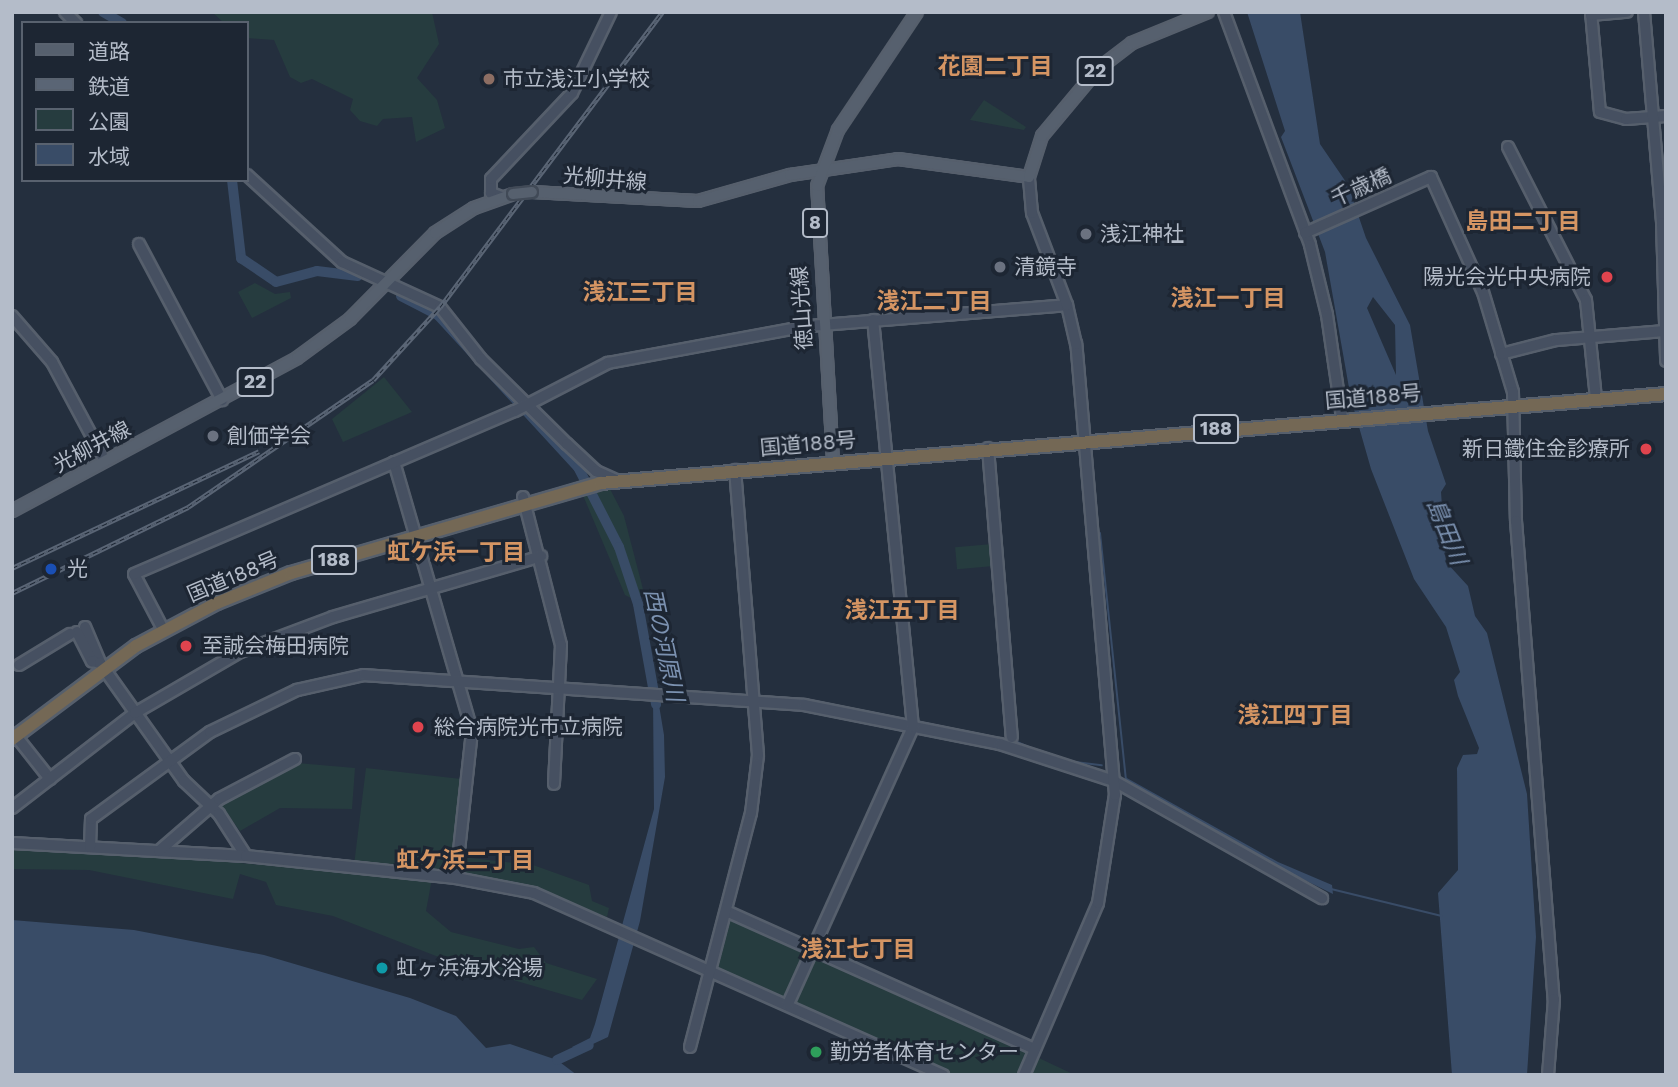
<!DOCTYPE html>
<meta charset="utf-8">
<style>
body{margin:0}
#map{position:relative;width:1678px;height:1087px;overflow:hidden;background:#242f3e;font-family:"Work Sans","Noto Sans JP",sans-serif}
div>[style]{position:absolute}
.green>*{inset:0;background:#263c3f;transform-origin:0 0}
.water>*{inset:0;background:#394c67}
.stream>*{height:2px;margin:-1px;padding:0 1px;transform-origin:1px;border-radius:1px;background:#394c67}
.river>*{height:10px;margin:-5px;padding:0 5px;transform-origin:5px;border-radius:5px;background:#394c67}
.roads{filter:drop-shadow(2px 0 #565f6c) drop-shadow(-2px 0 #565f6c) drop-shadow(0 2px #565f6c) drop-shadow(0 -2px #565f6c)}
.secondary>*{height:10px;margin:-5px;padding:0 5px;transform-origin:5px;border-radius:5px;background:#465061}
.primary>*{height:10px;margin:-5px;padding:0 5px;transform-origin:5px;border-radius:5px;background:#56606e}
.highway>*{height:12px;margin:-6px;padding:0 6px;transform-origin:6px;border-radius:6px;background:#746855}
.rail>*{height:4.5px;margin-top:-2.25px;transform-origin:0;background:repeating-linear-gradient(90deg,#1d2633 0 5px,#5a6575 0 10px);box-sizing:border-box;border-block:2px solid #5a6575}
.bridges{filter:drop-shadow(2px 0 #414a57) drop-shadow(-2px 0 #414a57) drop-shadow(0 2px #414a57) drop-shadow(0 -2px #414a57)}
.primary-bridge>*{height:10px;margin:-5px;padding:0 5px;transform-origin:5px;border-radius:5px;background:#56606e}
.dots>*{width:19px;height:19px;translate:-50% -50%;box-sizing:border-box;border:4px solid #1d2633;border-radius:50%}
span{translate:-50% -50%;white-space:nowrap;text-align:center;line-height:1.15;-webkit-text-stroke:6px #1d2633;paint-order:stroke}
.shield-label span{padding:2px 5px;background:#1d2633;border:2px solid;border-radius:5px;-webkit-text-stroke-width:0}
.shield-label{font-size:19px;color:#b4bcc9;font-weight:700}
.poi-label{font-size:21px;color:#b4bcc9}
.left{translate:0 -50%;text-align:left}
.right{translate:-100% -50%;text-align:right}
.street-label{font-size:21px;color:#b4bcc9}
.neighbourhood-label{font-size:23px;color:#d59563;font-weight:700}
.water-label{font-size:23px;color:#7c92b1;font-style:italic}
.frame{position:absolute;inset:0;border:14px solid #b4bcc9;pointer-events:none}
.legend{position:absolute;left:21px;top:21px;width:228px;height:161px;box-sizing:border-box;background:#1d2633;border:2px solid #59626f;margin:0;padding:9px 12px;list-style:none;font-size:21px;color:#b4bcc9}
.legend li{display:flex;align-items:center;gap:14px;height:35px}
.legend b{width:35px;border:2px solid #59626f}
</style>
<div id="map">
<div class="green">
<div style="clip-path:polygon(212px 12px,432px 12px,439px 44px,417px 78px,437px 100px,445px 128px,416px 142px,412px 117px,383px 119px,377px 126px,360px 121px,350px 110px,353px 99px,312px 79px,301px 83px,290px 77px,274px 40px,247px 38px,247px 23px,224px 23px)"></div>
<div style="clip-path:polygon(984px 100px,1026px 127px,1024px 130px,970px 120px)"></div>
<div style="clip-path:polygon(255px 283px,275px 294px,290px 292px,291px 298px,252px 318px,238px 292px)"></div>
<div style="clip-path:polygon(384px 377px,412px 412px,343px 442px,332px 419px)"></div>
<div style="clip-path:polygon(610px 489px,624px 516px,644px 593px,633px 599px,625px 595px,582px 493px)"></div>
<div style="left:992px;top:544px;width:22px;height:37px;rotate:85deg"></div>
<div style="clip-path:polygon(297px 763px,355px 768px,352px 809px,280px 808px,240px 831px,220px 804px)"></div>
<div style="clip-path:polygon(366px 768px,461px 779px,454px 856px,533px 865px,589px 885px,592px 901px,609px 908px,607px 917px,508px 881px,433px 873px,426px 911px,451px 932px,519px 949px,534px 947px,546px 963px,597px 979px,582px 1000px,454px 963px,333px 916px,276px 905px,266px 882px,240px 874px,233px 899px,89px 870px,12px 869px,12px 849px,92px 850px,353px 873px)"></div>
<div style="clip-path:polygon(730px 918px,894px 990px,1075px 1075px,955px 1075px,794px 1003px,718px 968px)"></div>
</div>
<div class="water">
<div style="clip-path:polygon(evenodd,1247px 12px,1300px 12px,1320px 144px,1348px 185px,1366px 238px,1410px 325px,1428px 431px,1446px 484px,1441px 492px,1446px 562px,1468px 586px,1475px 616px,1487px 633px,1527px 794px,1536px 937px,1527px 1075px,1452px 1075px,1438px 893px,1458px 870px,1457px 768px,1463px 755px,1477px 754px,1479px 748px,1458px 696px,1454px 680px,1460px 672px,1446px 627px,1414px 579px,1371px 469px,1351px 399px,1325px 252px,1281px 137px,1285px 131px,1247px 12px,1373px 297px,1395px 325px,1396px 375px,1367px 308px,1373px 297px)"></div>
<div style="clip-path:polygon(653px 698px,658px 699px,664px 735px,665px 777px,640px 921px,608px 1037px,578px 1051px,572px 1047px,590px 1038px,595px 1024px,654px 809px)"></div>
<div style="clip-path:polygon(1125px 777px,1278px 862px,1332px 885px,1333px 894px,1252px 854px,1126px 782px)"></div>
<div style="clip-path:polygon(12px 920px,134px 930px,264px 955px,410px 998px,456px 1016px,486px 1048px,510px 1044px,557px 1060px,577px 1075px,12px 1075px)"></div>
</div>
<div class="stream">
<div style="left:1100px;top:533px;width:249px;rotate:84deg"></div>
<div style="left:654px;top:689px;width:3px"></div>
<div style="left:676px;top:691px;width:73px;rotate:3.9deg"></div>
<div style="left:760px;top:697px;width:38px;rotate:5deg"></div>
<div style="left:803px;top:700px;width:105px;rotate:11deg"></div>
<div style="left:920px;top:723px;width:87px;rotate:11.3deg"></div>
<div style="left:1017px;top:742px;width:34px;rotate:23deg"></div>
<div style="left:1067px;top:761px;width:35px;rotate:7deg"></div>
<div style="left:1331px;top:889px;width:114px;rotate:13.7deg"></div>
</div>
<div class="river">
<div style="left:103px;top:12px;width:22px;rotate:30deg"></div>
<div style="left:232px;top:180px;width:79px;rotate:83.4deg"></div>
<div style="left:241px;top:258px;width:42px;rotate:34.4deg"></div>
<div style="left:276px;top:282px;width:42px;rotate:-15deg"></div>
<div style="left:317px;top:271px;width:41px;rotate:7deg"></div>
<div style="left:401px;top:296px;width:42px;rotate:27.2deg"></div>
<div style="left:438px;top:315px;width:207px;rotate:47.4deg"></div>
<div style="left:578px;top:467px;width:90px;rotate:62.9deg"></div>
<div style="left:619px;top:547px;width:60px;rotate:71.6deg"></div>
<div style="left:638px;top:604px;width:102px;rotate:79.8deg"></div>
<div style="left:557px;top:1060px;width:35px;rotate:-25deg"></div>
</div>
<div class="roads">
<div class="secondary">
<div style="left:65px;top:12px;width:16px;rotate:45deg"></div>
<div style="left:1224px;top:12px;width:248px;rotate:69.7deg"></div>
<div style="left:1310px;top:245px;width:72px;rotate:76.3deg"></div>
<div style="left:1327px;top:315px;width:104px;rotate:81.7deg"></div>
<div style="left:1591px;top:12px;width:100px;rotate:84.9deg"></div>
<div style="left:1600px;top:112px;width:27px;rotate:15deg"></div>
<div style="left:1626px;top:119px;width:40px;rotate:-4.3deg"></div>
<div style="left:1644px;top:12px;width:212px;rotate:85.1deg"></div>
<div style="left:1662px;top:223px;width:138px;rotate:88.3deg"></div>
<div style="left:1591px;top:15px;width:36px;rotate:-5deg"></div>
<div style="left:1508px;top:147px;width:172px;rotate:63deg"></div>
<div style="left:1586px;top:300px;width:100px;rotate:84.2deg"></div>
<div style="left:247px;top:175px;width:129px;rotate:42.5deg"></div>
<div style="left:342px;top:262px;width:108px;rotate:24.7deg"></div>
<div style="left:440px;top:307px;width:66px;rotate:51.7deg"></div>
<div style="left:481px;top:359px;width:121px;rotate:44.7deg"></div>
<div style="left:567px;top:444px;width:40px;rotate:43deg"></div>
<div style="left:596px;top:471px;width:22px;rotate:24deg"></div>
<div style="left:501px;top:197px;width:11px;rotate:-158deg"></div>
<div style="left:491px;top:193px;width:14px;rotate:-90deg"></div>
<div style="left:491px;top:179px;width:118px;rotate:-46.7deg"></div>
<div style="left:572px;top:93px;width:90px;rotate:-64.3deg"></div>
<div style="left:1305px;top:233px;width:138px;rotate:-24deg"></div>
<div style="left:1431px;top:177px;width:126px;rotate:65.7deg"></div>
<div style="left:1483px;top:292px;width:104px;rotate:73.3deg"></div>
<div style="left:1513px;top:392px;width:129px;rotate:88.7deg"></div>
<div style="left:1516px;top:521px;width:480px;rotate:85.5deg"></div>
<div style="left:1554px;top:999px;width:76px;rotate:94.5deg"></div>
<div style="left:139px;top:244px;width:177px;rotate:62deg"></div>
<div style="left:12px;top:316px;width:61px;rotate:49deg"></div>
<div style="left:52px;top:362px;width:112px;rotate:61.8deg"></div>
<div style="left:1501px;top:354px;width:57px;rotate:-14.3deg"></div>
<div style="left:1556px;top:340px;width:110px;rotate:-4.7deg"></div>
<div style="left:988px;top:448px;width:290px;rotate:85.3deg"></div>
<div style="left:394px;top:462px;width:280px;rotate:73.8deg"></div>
<div style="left:472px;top:731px;width:148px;rotate:96.2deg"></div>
<div style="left:523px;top:497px;width:153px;rotate:75.6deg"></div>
<div style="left:561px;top:645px;width:139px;rotate:92.9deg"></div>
<div style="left:85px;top:627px;width:39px;rotate:67deg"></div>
<div style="left:164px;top:631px;width:64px;rotate:-117.8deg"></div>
<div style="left:134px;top:574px;width:414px;rotate:-23.2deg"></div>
<div style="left:515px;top:411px;width:105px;rotate:-27.3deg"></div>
<div style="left:608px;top:363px;width:203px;rotate:-10.5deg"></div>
<div style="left:808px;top:326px;width:260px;rotate:-4.6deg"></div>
<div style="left:77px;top:632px;width:33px;rotate:63deg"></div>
<div style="left:92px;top:661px;width:8px;rotate:14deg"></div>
<div style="left:100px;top:663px;width:145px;rotate:54.6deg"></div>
<div style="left:184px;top:781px;width:48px;rotate:43.3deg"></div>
<div style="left:219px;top:814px;width:50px;rotate:57.3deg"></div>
<div style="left:19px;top:665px;width:60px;rotate:-31.3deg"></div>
<div style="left:16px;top:736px;width:55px;rotate:51.7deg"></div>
<div style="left:12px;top:808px;width:155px;rotate:-37.7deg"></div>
<div style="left:135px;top:713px;width:121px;rotate:-30.2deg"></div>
<div style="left:240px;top:652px;width:99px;rotate:-20.6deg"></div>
<div style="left:333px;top:617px;width:217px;rotate:-16.3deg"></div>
<div style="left:12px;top:843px;width:234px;rotate:3.2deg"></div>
<div style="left:246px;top:856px;width:211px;rotate:6deg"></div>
<div style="left:456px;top:878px;width:79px;rotate:10.9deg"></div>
<div style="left:534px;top:893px;width:448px;rotate:24deg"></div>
<div style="left:90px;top:847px;width:28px;rotate:-88deg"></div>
<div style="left:91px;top:819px;width:147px;rotate:-36.2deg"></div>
<div style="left:210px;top:732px;width:97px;rotate:-25.8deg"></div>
<div style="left:297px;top:690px;width:69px;rotate:-12.6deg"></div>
<div style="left:364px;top:675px;width:441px;rotate:3.9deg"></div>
<div style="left:804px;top:705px;width:200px;rotate:11.3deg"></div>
<div style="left:1000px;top:744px;width:120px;rotate:18deg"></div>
<div style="left:1114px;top:781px;width:239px;rotate:29.4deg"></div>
<div style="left:159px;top:851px;width:79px;rotate:-40.9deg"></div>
<div style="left:219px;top:799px;width:86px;rotate:-27.8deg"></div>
<div style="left:726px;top:911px;width:338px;rotate:24.1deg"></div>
<div style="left:788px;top:1004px;width:304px;rotate:-65.7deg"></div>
<div style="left:913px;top:727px;width:409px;rotate:-95.6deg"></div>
<div style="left:690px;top:1047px;width:242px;rotate:-75.4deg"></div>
<div style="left:751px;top:813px;width:58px;rotate:-83.1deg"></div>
<div style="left:758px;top:755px;width:286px;rotate:-94.6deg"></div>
<div style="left:1024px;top:1075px;width:187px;rotate:-66.7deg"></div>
<div style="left:1098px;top:903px;width:109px;rotate:-81.1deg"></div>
<div style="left:1115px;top:795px;width:453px;rotate:-94.9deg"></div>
<div style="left:1076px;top:344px;width:40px;rotate:-103deg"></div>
<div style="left:1067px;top:305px;width:98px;rotate:-110.8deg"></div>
<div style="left:1032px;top:213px;width:36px;rotate:-95deg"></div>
</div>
<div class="primary">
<div style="left:532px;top:192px;width:166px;rotate:3.1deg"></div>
<div style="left:698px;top:201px;width:96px;rotate:-15.8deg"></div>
<div style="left:790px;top:175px;width:109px;rotate:-8.4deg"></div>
<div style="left:898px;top:159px;width:132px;rotate:7.8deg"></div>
<div style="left:1029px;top:177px;width:43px;rotate:-72.4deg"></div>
<div style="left:1042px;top:136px;width:87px;rotate:-50.1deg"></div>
<div style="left:1098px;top:69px;width:43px;rotate:-37.4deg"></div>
<div style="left:1132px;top:43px;width:82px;rotate:-22.2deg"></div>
<div style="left:833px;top:461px;width:275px;rotate:-93.3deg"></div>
<div style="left:817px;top:186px;width:60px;rotate:-69.4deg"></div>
<div style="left:838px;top:130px;width:142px;rotate:-56.2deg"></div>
<div style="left:12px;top:511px;width:323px;rotate:-28.2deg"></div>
<div style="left:297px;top:358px;width:66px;rotate:-36.3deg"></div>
<div style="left:350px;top:319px;width:121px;rotate:-45.3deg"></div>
<div style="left:435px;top:233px;width:46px;rotate:-32.7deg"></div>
<div style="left:474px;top:208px;width:41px;rotate:-19.7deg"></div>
</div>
<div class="highway">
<div style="left:12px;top:739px;width:155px;rotate:-36.9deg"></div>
<div style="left:136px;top:646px;width:92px;rotate:-28deg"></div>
<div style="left:217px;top:603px;width:80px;rotate:-22.1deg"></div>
<div style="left:291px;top:573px;width:322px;rotate:-16.2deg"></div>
<div style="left:600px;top:483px;width:1070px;rotate:-4.77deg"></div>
</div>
</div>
<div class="rail">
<div style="left:12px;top:568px;width:273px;rotate:-25.3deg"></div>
<div style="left:12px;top:593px;width:196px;rotate:-26deg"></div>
<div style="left:188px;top:507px;width:224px;rotate:-34.5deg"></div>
<div style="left:373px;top:380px;width:99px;rotate:-47.5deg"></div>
<div style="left:440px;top:307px;width:369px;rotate:-53deg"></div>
</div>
<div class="bridges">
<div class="primary-bridge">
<div style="left:513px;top:194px;width:19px;rotate:-6deg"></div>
</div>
</div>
<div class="dots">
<div style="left:489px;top:79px;background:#8d6e63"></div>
<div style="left:1086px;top:234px;background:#6b7280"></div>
<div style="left:1000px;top:267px;background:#6b7280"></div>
<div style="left:1607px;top:277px;background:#e0444e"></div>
<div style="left:213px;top:436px;background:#6b7280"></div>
<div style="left:1646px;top:449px;background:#e0444e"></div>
<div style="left:51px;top:569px;background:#1a4fb4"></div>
<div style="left:186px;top:646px;background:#e0444e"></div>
<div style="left:418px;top:727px;background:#e0444e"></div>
<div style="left:382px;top:968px;background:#0f9aa8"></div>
<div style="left:816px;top:1052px;background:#2e9e5b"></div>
</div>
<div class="shield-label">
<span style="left:1095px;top:71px">22</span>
<span style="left:815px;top:223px">8</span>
<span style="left:255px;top:382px">22</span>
<span style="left:1216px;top:429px">188</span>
<span style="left:334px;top:560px">188</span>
</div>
<div class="poi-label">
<span class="left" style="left:503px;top:79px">市立浅江小学校</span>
<span class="left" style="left:1100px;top:234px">浅江神社</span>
<span class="left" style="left:1014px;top:267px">清鏡寺</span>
<span class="right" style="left:1591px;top:277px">陽光会光中央病院</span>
<span class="left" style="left:227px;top:436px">創価学会</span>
<span class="right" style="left:1630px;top:449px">新日鐵住金診療所</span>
<span class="left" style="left:67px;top:569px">光</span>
<span class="left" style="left:202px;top:646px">至誠会梅田病院</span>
<span class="left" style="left:434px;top:727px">総合病院光市立病院</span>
<span class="left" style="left:396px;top:968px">虹ヶ浜海水浴場</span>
<span class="left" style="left:830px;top:1052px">勤労者体育センター</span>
</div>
<div class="street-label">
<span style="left:605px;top:179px;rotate:5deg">光柳井線</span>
<span style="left:1361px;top:187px;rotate:-24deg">千歳橋</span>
<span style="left:802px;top:308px;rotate:-94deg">徳山光線</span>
<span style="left:1373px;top:397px;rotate:-5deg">国道188号</span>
<span style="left:808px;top:444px;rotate:-5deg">国道188号</span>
<span style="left:92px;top:447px;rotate:-28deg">光柳井線</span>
<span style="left:233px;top:577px;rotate:-23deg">国道188号</span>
</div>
<div class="neighbourhood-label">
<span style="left:995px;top:67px">花園二丁目</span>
<span style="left:1523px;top:222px">島田二丁目</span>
<span style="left:640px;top:293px">浅江三丁目</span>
<span style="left:1228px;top:299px">浅江一丁目</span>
<span style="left:934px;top:302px">浅江二丁目</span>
<span style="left:456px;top:553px">虹ケ浜一丁目</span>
<span style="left:902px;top:611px">浅江五丁目</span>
<span style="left:1295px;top:716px">浅江四丁目</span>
<span style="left:465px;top:861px">虹ケ浜二丁目</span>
<span style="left:858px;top:950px">浅江七丁目</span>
</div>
<div class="water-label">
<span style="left:1446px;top:532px;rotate:68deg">島田川</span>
<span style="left:663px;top:645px;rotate:78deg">西の河原川</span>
</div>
<div class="frame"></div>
<ul class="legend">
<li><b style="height:9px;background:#56606e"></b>道路</li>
<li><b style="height:9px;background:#5a6575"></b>鉄道</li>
<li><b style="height:19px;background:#263c3f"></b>公園</li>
<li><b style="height:19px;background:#394c67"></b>水域</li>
</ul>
</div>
